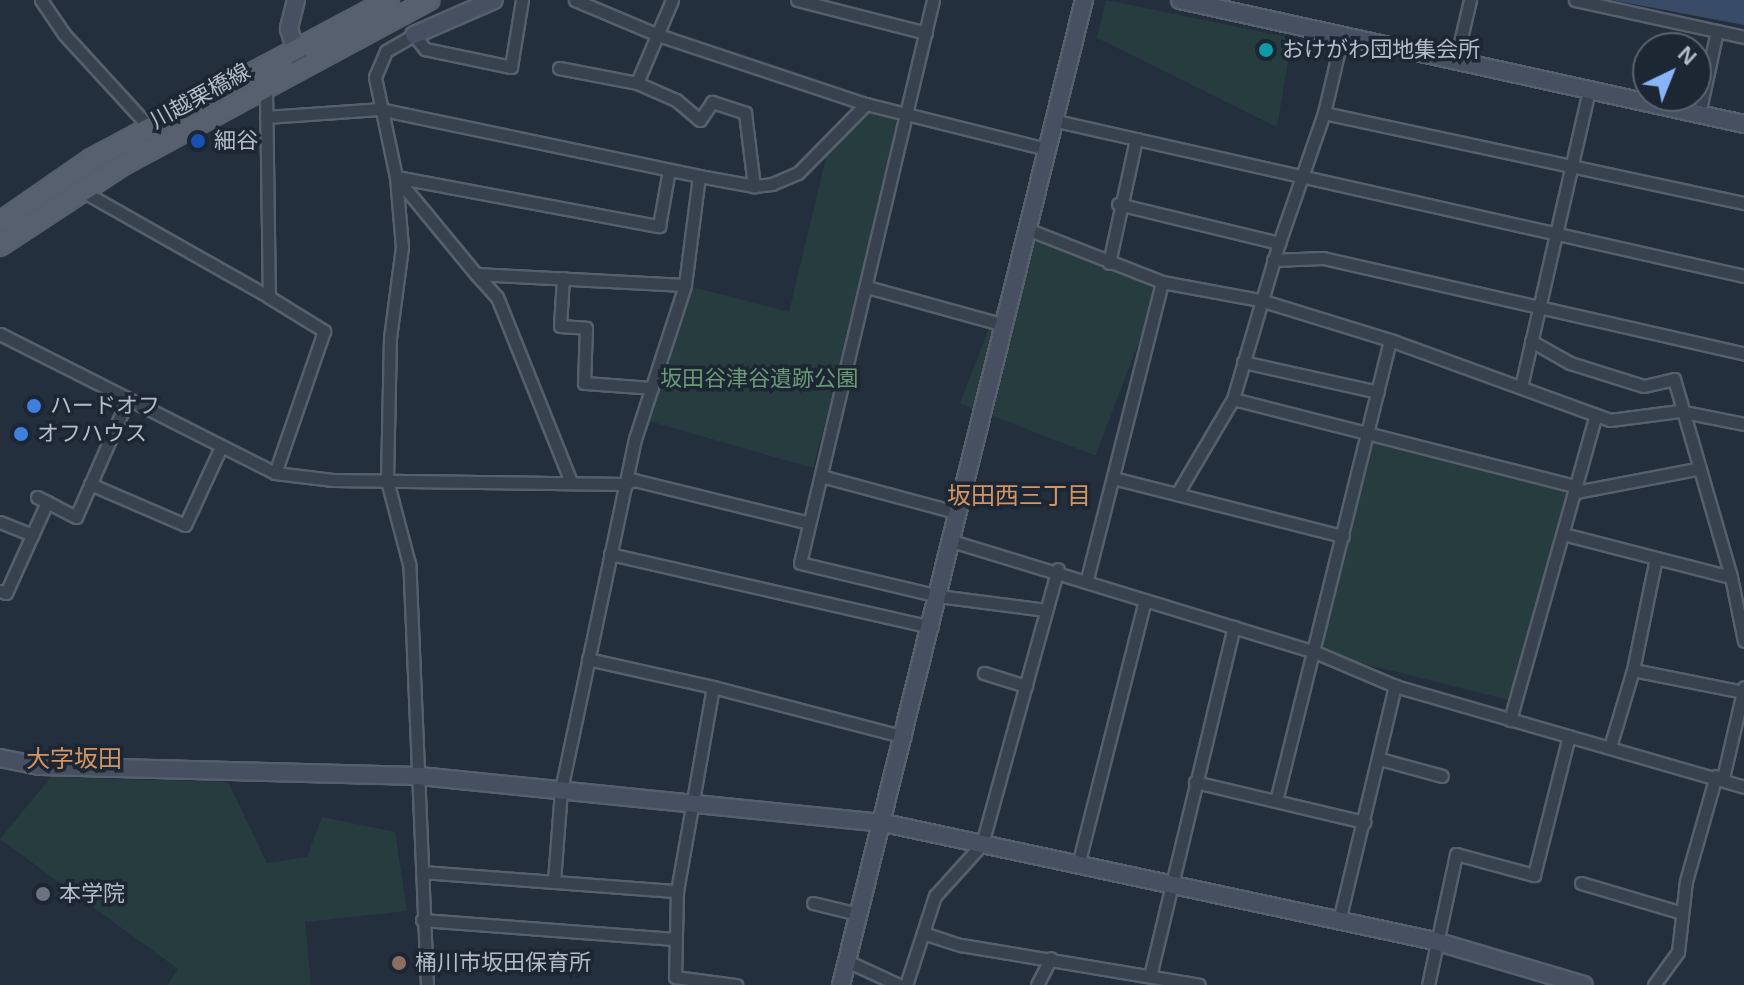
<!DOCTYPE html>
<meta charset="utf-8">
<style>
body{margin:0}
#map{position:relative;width:1744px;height:985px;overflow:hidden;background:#242f3e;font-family:Arial,"Noto Sans JP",sans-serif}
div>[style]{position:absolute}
.green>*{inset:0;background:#263c3f;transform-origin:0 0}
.water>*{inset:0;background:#394c67}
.river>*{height:24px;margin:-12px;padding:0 12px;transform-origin:12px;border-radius:12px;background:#394c67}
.roads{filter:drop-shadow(2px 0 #565f6c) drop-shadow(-2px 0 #565f6c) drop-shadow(0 2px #565f6c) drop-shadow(0 -2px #565f6c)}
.street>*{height:11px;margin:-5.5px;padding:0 5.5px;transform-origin:5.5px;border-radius:5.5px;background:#38414e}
.secondary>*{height:16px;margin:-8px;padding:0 8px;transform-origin:8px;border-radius:8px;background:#465061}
.primary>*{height:18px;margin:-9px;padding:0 9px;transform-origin:9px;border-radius:9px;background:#56606e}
.dots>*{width:22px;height:22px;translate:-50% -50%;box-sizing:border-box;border:4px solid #1d2633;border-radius:50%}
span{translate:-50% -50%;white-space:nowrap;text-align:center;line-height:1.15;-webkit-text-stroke:7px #1d2633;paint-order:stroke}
.poi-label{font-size:22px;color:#b4bcc9}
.left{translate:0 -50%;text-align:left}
.street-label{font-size:22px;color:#b4bcc9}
.park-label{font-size:22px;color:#6b9a76}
.neighbourhood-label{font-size:24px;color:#d59563}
.north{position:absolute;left:1632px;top:32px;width:80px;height:80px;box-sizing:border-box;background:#1d2633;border:2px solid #59626f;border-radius:50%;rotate:43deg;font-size:22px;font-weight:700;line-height:32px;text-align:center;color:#b4bcc9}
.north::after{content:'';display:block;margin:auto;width:28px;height:36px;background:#8ab4f8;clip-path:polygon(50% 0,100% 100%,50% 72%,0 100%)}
</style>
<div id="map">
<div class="green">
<div style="clip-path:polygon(1106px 0,1292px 38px,1277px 127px,1097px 38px)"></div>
<div style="clip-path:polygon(866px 104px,908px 114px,813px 468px,642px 419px,685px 285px,789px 312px,830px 141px)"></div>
<div style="left:1027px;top:229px;width:145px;height:187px;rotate:21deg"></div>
<div style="left:1368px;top:433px;width:216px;height:225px;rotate:14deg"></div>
<div style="clip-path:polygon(51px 777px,228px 782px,267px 863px,307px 857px,322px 817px,395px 832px,407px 911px,305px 922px,311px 985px,168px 985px,178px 969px,0 839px)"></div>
</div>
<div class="water">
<div style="clip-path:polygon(1612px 0,1721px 0,1744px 18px,1744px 25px)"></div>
</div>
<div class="river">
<div style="left:1734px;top:0;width:12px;rotate:35deg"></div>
</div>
<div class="roads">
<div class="street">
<div style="left:41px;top:0;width:41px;rotate:55.9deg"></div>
<div style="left:64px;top:34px;width:129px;rotate:47.5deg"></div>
<div style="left:575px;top:0;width:90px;rotate:22.9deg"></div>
<div style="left:658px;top:35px;width:219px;rotate:18.4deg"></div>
<div style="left:866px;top:104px;width:186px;rotate:14deg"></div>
<div style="left:672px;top:0;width:90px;rotate:112.9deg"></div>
<div style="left:637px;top:83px;width:43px;rotate:23.6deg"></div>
<div style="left:676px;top:100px;width:31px;rotate:40deg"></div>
<div style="left:700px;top:120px;width:22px;rotate:-56deg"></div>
<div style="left:712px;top:102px;width:35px;rotate:18deg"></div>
<div style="left:745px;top:113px;width:74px;rotate:83deg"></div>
<div style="left:797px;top:0;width:133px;rotate:14.3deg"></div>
<div style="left:933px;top:0;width:578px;rotate:103.29deg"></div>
<div style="left:800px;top:563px;width:142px;rotate:13.4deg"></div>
<div style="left:938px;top:596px;width:109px;rotate:7.4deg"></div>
<div style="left:1575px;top:0;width:173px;rotate:12.3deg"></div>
<div style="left:1456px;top:60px;width:62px;rotate:-76.9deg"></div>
<div style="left:559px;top:68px;width:79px;rotate:10.9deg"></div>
<div style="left:266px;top:88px;width:209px;rotate:89.2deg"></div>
<div style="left:269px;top:297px;width:65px;rotate:31.7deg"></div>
<div style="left:324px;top:331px;width:150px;rotate:109deg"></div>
<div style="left:1324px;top:113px;width:430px;rotate:12.1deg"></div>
<div style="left:1699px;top:114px;width:85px;rotate:-77.8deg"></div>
<div style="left:266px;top:117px;width:113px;rotate:-4deg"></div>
<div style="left:379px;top:109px;width:327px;rotate:11.8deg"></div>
<div style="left:1052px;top:120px;width:709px;rotate:12.7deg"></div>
<div style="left:396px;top:177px;width:126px;rotate:50.5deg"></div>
<div style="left:476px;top:274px;width:209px;rotate:3deg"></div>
<div style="left:396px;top:177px;width:268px;rotate:10.6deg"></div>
<div style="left:659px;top:226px;width:57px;rotate:-79.9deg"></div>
<div style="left:82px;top:191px;width:215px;rotate:29.5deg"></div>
<div style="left:1118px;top:204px;width:166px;rotate:13.6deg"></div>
<div style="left:1027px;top:229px;width:145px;rotate:21.4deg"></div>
<div style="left:1162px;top:282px;width:100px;rotate:10.4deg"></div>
<div style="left:1260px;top:300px;width:136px;rotate:17.1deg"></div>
<div style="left:1390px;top:340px;width:234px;rotate:20deg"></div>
<div style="left:1610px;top:420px;width:70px;rotate:-7.4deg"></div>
<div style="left:1679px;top:411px;width:66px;rotate:11.3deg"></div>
<div style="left:1273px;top:260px;width:50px;rotate:-2.3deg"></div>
<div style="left:1323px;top:258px;width:432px;rotate:12.8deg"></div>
<div style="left:1109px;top:263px;width:127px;rotate:-77.7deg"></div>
<div style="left:476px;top:274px;width:31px;rotate:48deg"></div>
<div style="left:497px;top:297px;width:199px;rotate:68.2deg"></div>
<div style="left:563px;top:278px;width:48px;rotate:93.6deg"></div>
<div style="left:560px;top:326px;width:26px;rotate:4deg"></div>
<div style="left:586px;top:328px;width:55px;rotate:92.1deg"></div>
<div style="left:584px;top:383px;width:68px;rotate:4.2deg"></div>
<div style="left:867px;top:287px;width:142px;rotate:15.5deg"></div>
<div style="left:0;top:334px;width:308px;rotate:26.8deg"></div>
<div style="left:275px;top:473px;width:58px;rotate:6.9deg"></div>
<div style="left:333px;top:480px;width:291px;rotate:0.8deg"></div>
<div style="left:624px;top:484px;width:11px;rotate:-22deg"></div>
<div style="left:634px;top:480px;width:180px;rotate:13.8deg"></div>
<div style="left:1531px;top:341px;width:45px;rotate:29.4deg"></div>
<div style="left:1570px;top:363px;width:77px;rotate:17.3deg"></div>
<div style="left:1644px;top:386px;width:31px;rotate:-13deg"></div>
<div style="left:1674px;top:379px;width:206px;rotate:73.9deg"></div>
<div style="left:1731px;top:577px;width:65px;rotate:78.5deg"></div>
<div style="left:1243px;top:362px;width:138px;rotate:12.5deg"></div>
<div style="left:1521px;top:387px;width:305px;rotate:-77.1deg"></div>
<div style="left:1233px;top:399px;width:355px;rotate:14.3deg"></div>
<div style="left:821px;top:476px;width:143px;rotate:15deg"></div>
<div style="left:1113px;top:478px;width:237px;rotate:14.2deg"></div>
<div style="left:90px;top:484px;width:103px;rotate:23.3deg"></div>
<div style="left:185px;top:525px;width:84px;rotate:-65.3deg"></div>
<div style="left:1576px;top:492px;width:123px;rotate:-10.8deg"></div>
<div style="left:1177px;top:494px;width:110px;rotate:-59.5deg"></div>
<div style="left:1233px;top:399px;width:163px;rotate:-73.6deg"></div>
<div style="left:1279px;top:243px;width:138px;rotate:-70.9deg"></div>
<div style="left:1324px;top:113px;width:78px;rotate:-76.7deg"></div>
<div style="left:37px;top:497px;width:44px;rotate:27.1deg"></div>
<div style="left:76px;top:517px;width:127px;rotate:-66.3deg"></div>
<div style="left:0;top:522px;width:35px;rotate:22deg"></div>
<div style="left:1563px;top:534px;width:173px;rotate:14.4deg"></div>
<div style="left:952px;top:541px;width:380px;rotate:17deg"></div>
<div style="left:1315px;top:652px;width:87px;rotate:23deg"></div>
<div style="left:1395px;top:686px;width:363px;rotate:16.1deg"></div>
<div style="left:610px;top:554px;width:330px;rotate:12.8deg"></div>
<div style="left:1087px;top:579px;width:306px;rotate:-75.8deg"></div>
<div style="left:0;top:591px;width:6px;rotate:18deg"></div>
<div style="left:6px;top:593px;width:100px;rotate:-65.7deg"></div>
<div style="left:588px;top:659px;width:128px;rotate:12.6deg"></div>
<div style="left:713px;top:687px;width:207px;rotate:100deg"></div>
<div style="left:677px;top:891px;width:86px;rotate:91.3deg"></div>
<div style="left:675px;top:977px;width:62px;rotate:7.5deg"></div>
<div style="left:1633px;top:670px;width:112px;rotate:11.3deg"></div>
<div style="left:984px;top:673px;width:44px;rotate:17.2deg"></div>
<div style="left:713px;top:687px;width:198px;rotate:14.6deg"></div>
<div style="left:1510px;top:720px;width:317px;rotate:-74.3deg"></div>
<div style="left:1610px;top:747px;width:80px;rotate:-73.4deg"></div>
<div style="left:1633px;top:670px;width:114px;rotate:-78.4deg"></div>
<div style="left:1380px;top:759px;width:64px;rotate:15.3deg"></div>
<div style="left:1723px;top:778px;width:93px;rotate:-77deg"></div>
<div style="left:1195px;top:782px;width:174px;rotate:13.3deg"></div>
<div style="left:1276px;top:801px;width:475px;rotate:-76.1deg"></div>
<div style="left:1078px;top:865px;width:273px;rotate:-75.8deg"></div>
<div style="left:422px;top:872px;width:256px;rotate:4.3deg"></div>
<div style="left:554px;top:881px;width:91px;rotate:-85.6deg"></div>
<div style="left:561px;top:790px;width:359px;rotate:-78.1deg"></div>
<div style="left:635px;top:439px;width:162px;rotate:-72deg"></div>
<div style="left:685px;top:285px;width:110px;rotate:-82.7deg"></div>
<div style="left:699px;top:176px;width:56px;rotate:10.3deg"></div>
<div style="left:754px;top:186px;width:18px;rotate:-6deg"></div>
<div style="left:772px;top:184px;width:28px;rotate:-23deg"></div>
<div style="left:798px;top:173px;width:97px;rotate:-45.4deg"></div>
<div style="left:1581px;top:883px;width:105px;rotate:16.5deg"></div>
<div style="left:813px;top:903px;width:46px;rotate:13.7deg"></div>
<div style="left:422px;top:920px;width:253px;rotate:4.3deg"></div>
<div style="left:1339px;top:921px;width:242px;rotate:-76.6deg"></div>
<div style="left:923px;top:933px;width:40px;rotate:18deg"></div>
<div style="left:961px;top:945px;width:241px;rotate:9.5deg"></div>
<div style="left:847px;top:961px;width:57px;rotate:24.8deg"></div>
<div style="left:1150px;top:976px;width:359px;rotate:-76.5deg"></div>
<div style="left:427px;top:985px;width:421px;rotate:-92.4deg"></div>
<div style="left:409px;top:564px;width:87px;rotate:-104.7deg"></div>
<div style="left:387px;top:480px;width:142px;rotate:-88.8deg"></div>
<div style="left:390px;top:338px;width:92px;rotate:-82.5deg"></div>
<div style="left:402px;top:247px;width:70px;rotate:-94.9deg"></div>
<div style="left:396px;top:177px;width:102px;rotate:-101.9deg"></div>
<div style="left:375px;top:77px;width:28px;rotate:-67deg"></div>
<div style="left:386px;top:51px;width:32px;rotate:-30deg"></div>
<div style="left:414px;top:35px;width:18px;rotate:52deg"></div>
<div style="left:425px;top:49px;width:88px;rotate:11.8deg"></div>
<div style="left:511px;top:67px;width:68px;rotate:-80.7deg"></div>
<div style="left:906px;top:985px;width:94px;rotate:-72deg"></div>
<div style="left:935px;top:896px;width:70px;rotate:-47.9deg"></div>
<div style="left:982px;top:844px;width:285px;rotate:-74.6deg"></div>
<div style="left:1037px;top:985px;width:30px;rotate:-63deg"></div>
<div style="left:1428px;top:985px;width:134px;rotate:-77.9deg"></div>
<div style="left:1456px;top:854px;width:81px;rotate:15.1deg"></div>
<div style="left:1534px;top:875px;width:143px;rotate:-75.9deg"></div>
<div style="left:1654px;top:985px;width:41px;rotate:-54deg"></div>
<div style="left:1678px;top:952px;width:71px;rotate:-83.6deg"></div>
<div style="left:1686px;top:881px;width:109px;rotate:-74.1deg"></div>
</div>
<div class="secondary">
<div style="left:296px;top:0;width:30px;rotate:104deg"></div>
<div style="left:289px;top:29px;width:32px;rotate:72deg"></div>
<div style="left:1180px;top:0;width:577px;rotate:12.4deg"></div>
<div style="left:414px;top:35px;width:87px;rotate:-23.6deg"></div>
<div style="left:0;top:758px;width:41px;rotate:11.3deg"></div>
<div style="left:40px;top:766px;width:380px;rotate:1.5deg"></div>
<div style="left:420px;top:776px;width:466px;rotate:5.8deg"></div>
<div style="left:884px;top:823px;width:563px;rotate:12.09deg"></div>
<div style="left:1435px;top:941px;width:155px;rotate:16.5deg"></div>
<div style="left:841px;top:985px;width:1015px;rotate:-76.14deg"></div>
</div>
<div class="primary">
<div style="left:0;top:222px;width:111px;rotate:-34.7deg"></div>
<div style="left:91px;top:159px;width:338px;rotate:-28.1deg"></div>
<div style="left:0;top:246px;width:149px;rotate:-33.3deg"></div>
<div style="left:125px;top:164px;width:346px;rotate:-28.3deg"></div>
</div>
</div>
<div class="dots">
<div style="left:1266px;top:50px;background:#0f9aa8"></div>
<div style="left:198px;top:141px;background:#1a4fb4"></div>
<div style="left:34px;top:406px;background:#3f7fe0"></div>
<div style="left:21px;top:434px;background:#3f7fe0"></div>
<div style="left:43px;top:894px;background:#6b7280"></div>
<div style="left:399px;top:963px;background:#8d6e63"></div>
</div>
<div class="poi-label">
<span class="left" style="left:1282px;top:50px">おけがわ団地集会所</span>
<span class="left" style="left:214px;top:141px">細谷</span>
<span class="left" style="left:50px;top:406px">ハードオフ</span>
<span class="left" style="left:37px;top:434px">オフハウス</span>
<span class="left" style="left:59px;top:894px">本学院</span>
<span class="left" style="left:415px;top:963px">桶川市坂田保育所</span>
</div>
<div class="street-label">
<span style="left:200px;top:96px;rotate:-29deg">川越栗橋線</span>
</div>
<div class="park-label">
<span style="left:759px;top:379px">坂田谷津谷遺跡公園</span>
</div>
<div class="neighbourhood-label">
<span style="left:1019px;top:496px">坂田西三丁目</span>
<span style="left:74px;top:759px">大字坂田</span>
</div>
<div class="north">N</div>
</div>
